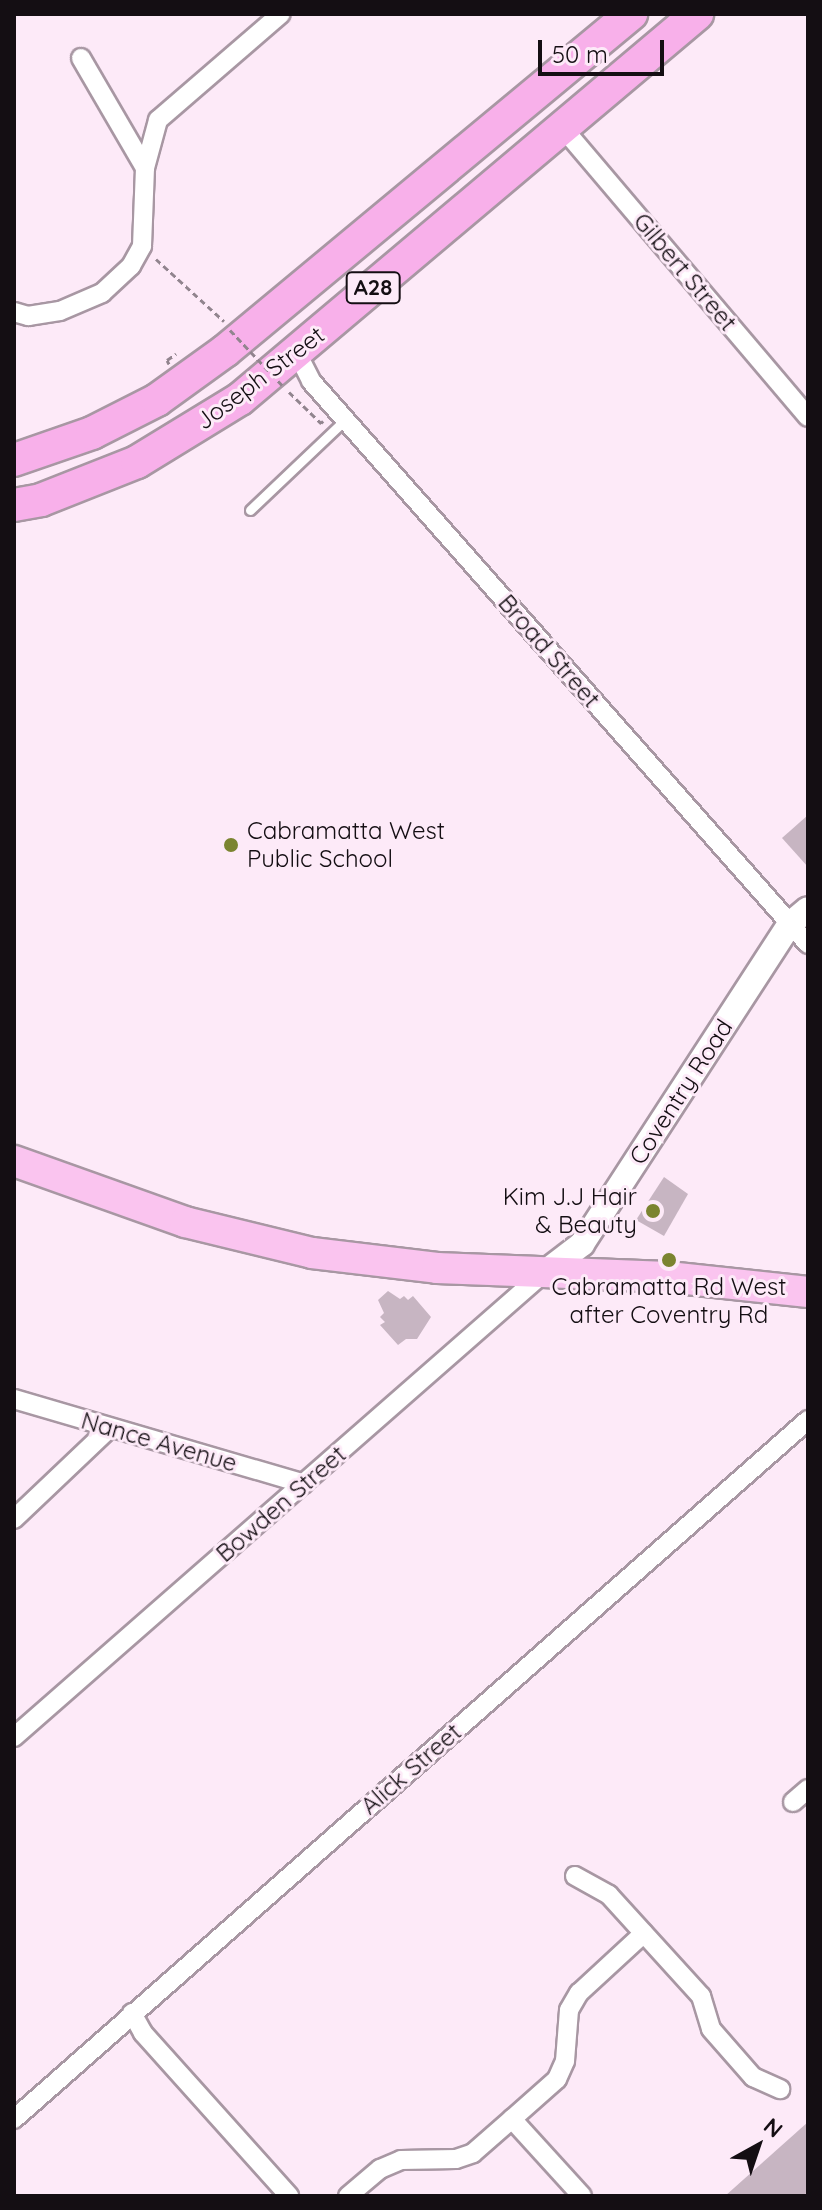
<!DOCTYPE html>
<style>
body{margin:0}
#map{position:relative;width:822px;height:2210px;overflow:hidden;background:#fdeaf8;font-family:Quicksand,sans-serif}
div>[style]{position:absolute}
.building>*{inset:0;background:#c7b5c2}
.path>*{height:3px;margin-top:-1.5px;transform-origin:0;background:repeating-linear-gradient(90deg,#91848e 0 6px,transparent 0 10px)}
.roads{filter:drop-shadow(2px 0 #a897a3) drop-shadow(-2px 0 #a897a3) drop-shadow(0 2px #a897a3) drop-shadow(0 -2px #a897a3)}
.service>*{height:9px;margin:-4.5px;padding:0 4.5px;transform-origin:4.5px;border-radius:4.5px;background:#fff}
.minor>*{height:18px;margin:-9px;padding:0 9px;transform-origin:9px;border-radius:9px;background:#fff}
.tertiary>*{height:24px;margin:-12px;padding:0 12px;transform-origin:12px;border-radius:12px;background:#fff}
.primary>*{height:30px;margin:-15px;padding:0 15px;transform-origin:15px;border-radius:15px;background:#fac4ef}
.trunk>*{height:32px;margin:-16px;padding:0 16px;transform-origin:16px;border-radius:16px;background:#f8b0ea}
.path-bridge>*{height:3px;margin-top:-1.5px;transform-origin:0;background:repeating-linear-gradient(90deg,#91848e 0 6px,transparent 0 10px)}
.dots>*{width:22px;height:22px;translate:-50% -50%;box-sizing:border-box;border:4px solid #fdeaf8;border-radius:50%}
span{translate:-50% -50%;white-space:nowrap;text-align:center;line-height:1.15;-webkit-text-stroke:6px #fdeaf8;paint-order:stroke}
.shield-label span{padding:2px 6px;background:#fdeaf8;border:2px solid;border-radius:6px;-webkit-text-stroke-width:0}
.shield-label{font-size:22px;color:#140e13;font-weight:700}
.street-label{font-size:24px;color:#140e13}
.poi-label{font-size:24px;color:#140e13}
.left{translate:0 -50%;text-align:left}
.right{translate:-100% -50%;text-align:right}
.frame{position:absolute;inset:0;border:16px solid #140e13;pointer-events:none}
.north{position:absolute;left:718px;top:2106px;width:80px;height:80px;-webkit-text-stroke:6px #fdeaf8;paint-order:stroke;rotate:40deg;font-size:22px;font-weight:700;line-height:32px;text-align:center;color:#140e13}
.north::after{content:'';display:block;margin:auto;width:28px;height:36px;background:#140e13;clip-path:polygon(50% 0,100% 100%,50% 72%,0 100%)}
.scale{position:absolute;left:538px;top:40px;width:126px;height:36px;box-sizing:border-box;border:4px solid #140e13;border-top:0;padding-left:10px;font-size:24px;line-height:28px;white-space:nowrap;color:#140e13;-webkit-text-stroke:6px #fdeaf8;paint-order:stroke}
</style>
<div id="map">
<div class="building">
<div style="clip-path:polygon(808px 815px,808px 867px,782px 838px)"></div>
<div style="clip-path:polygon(664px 1177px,688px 1194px,664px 1236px,636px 1220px)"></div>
<div style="clip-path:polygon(388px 1291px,400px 1299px,404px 1296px,408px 1300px,413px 1296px,431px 1317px,417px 1339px,406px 1339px,398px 1345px,380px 1325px,385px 1322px,380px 1317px,384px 1313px,378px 1300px)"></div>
<div style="clip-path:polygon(808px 2122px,808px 2192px,803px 2196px,725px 2196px)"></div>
</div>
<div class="path">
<div style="left:156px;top:259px;width:92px;rotate:42.4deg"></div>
<div style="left:169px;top:364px;width:4px;rotate:-117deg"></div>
<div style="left:167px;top:360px;width:11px;rotate:-34deg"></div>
<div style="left:289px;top:392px;width:45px;rotate:44.1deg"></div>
<div style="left:321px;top:423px;width:3px;rotate:-45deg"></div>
</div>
<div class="roads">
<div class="service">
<div style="left:250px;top:510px;width:131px;rotate:-43.5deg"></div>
</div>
<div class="minor">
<div style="left:81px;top:58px;width:127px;rotate:59.8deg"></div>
<div style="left:562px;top:127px;width:380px;rotate:49.7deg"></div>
<div style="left:14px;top:312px;width:15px;rotate:16deg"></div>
<div style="left:28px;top:316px;width:32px;rotate:-9deg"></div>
<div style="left:60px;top:311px;width:46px;rotate:-23.2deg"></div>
<div style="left:102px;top:293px;width:40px;rotate:-43deg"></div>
<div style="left:131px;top:266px;width:23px;rotate:-61deg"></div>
<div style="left:142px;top:246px;width:78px;rotate:-87.8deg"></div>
<div style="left:145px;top:168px;width:50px;rotate:-74.8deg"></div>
<div style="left:158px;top:120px;width:162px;rotate:-40.8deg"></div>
<div style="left:297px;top:353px;width:31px;rotate:63deg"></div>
<div style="left:311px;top:381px;width:751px;rotate:48.56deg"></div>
<div style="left:14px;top:1399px;width:302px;rotate:16.3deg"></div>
<div style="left:14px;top:1519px;width:131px;rotate:-43.5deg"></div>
<div style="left:14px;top:1737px;width:709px;rotate:-41.22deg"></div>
<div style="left:793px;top:1802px;width:20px;rotate:-41deg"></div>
<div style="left:575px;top:1876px;width:39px;rotate:29deg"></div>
<div style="left:609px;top:1895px;width:137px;rotate:47.7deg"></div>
<div style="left:701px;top:1996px;width:34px;rotate:73deg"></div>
<div style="left:711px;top:2029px;width:64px;rotate:48.8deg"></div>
<div style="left:753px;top:2077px;width:30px;rotate:24deg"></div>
<div style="left:132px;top:2013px;width:23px;rotate:61deg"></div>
<div style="left:143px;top:2033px;width:219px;rotate:48.1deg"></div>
<div style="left:14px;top:2119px;width:1058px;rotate:-41.36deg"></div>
<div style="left:512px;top:2119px;width:104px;rotate:47.7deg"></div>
<div style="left:348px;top:2196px;width:42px;rotate:-40.2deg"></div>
<div style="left:380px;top:2169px;width:23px;rotate:-23deg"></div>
<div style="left:401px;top:2160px;width:55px;rotate:-1deg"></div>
<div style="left:456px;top:2159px;width:18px;rotate:-19deg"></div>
<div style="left:473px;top:2153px;width:52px;rotate:-41.1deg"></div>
<div style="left:512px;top:2119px;width:60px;rotate:-41.6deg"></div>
<div style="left:557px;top:2079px;width:20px;rotate:-66deg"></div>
<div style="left:565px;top:2061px;width:51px;rotate:-85.5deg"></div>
<div style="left:569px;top:2010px;width:20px;rotate:-60deg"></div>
<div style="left:579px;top:1993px;width:88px;rotate:-42.7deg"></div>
</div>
<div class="tertiary">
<div style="left:548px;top:1270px;width:43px;rotate:-37.4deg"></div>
<div style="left:582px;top:1244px;width:382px;rotate:-57deg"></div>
<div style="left:790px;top:924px;width:23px;rotate:-40deg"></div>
</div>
<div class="primary">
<div style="left:14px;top:1161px;width:182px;rotate:19.6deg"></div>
<div style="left:185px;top:1222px;width:131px;rotate:13.7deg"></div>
<div style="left:312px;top:1253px;width:126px;rotate:6.8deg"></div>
<div style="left:437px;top:1268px;width:231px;rotate:2.2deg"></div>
<div style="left:668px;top:1277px;width:141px;rotate:6.1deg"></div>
</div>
<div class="trunk">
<div style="left:14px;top:460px;width:83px;rotate:-19.1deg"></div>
<div style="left:92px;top:433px;width:73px;rotate:-26.9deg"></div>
<div style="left:157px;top:400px;width:84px;rotate:-35.8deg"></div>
<div style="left:225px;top:351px;width:528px;rotate:-39.69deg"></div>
<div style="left:14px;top:505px;width:27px;rotate:-10deg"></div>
<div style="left:41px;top:500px;width:103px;rotate:-21.6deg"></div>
<div style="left:137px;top:462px;width:121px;rotate:-31.5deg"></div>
<div style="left:240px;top:399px;width:598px;rotate:-40.11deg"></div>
</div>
</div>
<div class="path-bridge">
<div style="left:230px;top:330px;width:77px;rotate:46.6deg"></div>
</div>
<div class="dots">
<div style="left:231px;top:845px;background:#7b8430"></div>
<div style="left:653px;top:1211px;background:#7b8430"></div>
<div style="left:669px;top:1260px;background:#7b8430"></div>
</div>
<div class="shield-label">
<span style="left:373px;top:288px">A28</span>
</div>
<div class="street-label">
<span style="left:685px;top:272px;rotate:50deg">Gilbert Street</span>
<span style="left:260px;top:378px;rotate:-37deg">Joseph Street</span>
<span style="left:549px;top:651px;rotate:49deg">Broad Street</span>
<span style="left:681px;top:1092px;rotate:-57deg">Coventry Road</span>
<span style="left:159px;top:1442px;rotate:16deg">Nance Avenue</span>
<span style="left:281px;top:1504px;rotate:-41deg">Bowden Street</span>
<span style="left:411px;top:1769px;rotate:-41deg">Alick Street</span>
</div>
<div class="poi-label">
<span class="left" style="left:247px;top:845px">Cabramatta West<br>Public School</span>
<span class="right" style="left:637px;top:1211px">Kim J.J Hair<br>&amp; Beauty</span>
<span style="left:669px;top:1301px">Cabramatta Rd West<br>after Coventry Rd</span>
</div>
<div class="frame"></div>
<div class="north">N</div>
<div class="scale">50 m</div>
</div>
